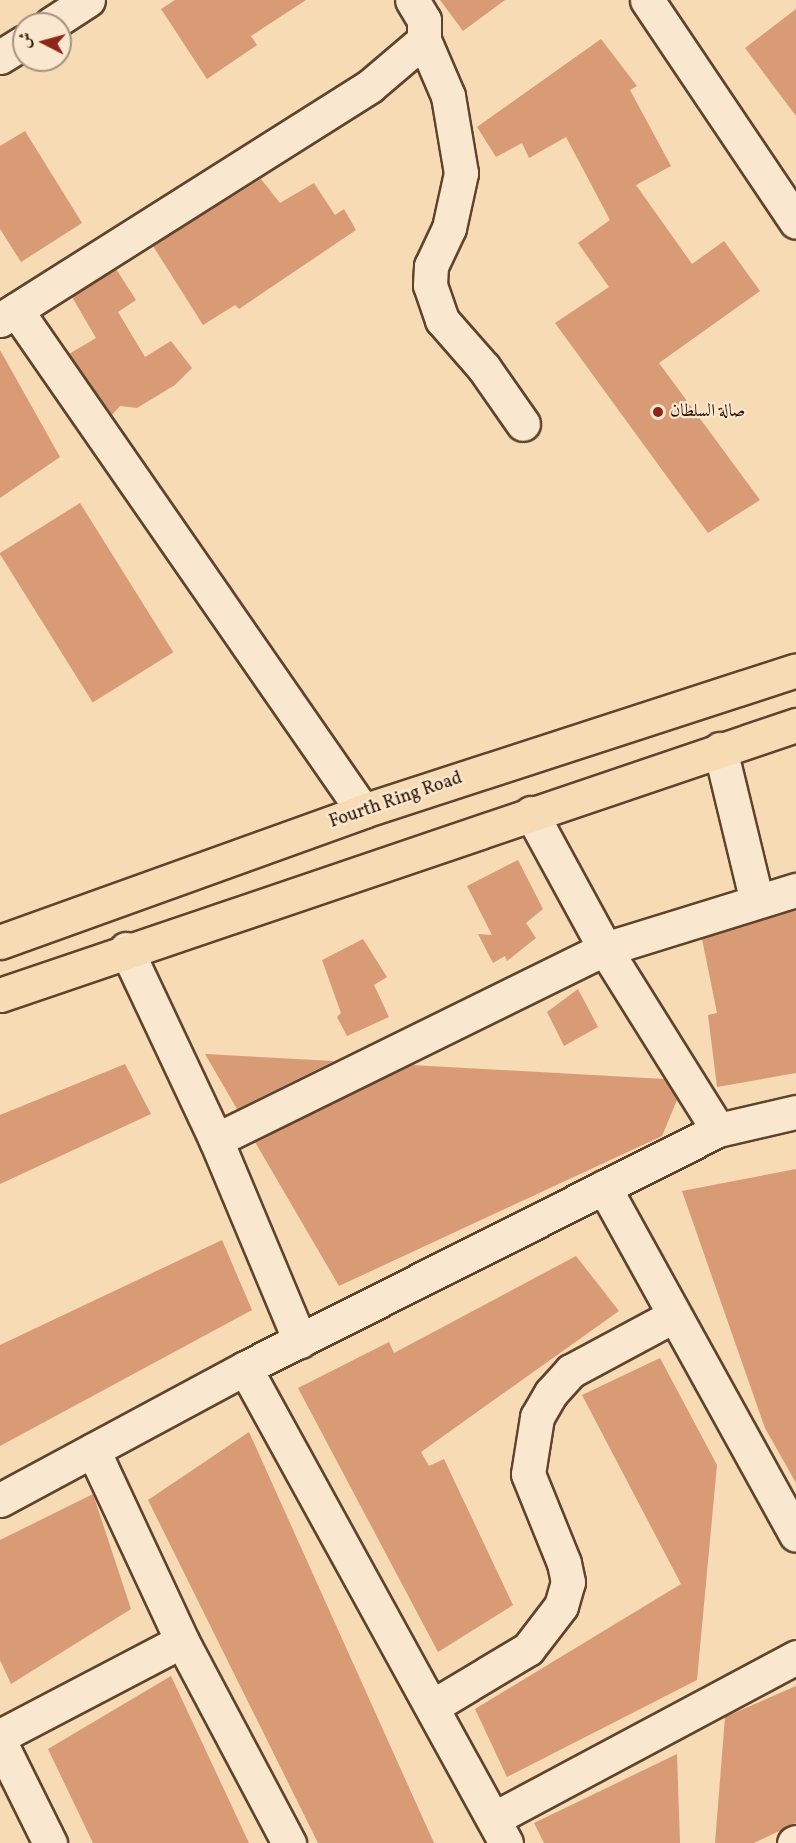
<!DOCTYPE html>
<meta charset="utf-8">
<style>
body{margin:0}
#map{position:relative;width:796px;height:1843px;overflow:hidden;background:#f6dbb5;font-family:Vollkorn,Amiri,serif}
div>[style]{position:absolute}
.building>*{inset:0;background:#d99a76;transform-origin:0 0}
.roads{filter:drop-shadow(2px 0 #5f432d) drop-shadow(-2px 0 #5f432d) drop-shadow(0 2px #5f432d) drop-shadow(0 -2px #5f432d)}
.minor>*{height:33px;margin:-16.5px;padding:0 16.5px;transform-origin:16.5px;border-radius:16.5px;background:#f9e8cf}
.major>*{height:33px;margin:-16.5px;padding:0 16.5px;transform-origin:16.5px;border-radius:16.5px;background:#f6dbb5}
.dots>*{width:16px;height:16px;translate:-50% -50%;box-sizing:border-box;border:3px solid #f9e8cf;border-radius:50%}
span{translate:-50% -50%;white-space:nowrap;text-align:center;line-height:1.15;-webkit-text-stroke:4.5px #f9e8cf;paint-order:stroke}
.poi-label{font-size:18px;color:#2d1000}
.left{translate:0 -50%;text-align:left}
.street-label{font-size:18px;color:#2d1000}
.north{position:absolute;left:12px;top:12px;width:60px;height:60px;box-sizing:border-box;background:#f9e8cf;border:2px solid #a7927c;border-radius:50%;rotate:276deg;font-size:16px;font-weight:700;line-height:24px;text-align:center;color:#2d1000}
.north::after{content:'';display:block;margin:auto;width:21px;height:27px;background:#8f2418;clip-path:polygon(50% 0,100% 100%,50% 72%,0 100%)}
</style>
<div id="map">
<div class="building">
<div style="clip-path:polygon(175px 0,306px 0,251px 36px,257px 45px,207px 79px,161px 9px)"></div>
<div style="clip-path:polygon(440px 0,505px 0,463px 31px)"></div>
<div style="clip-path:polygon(796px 9px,796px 116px,745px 48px)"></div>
<div style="clip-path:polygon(601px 39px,637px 86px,630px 90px,671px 166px,636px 185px,692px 264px,724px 241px,760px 291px,659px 363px,760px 500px,708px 533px,555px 323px,609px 287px,578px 243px,610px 220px,566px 137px,529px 158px,522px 143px,496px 157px,477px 127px)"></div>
<div style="clip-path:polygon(25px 131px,82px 223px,21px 262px,0 229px,0 146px)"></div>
<div style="clip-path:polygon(261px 179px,280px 203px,314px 183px,335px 215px,344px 209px,356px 230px,239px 309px,235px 305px,203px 325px,153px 246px)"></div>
<div style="clip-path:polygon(116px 269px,136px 300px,118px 312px,145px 357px,171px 341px,192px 368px,175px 385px,137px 408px,120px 406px,112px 415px,69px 354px,96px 338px,72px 297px)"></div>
<div style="clip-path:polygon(0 350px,60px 457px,0 498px)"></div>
<div style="left:80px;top:503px;width:176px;height:95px;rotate:58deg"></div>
<div style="clip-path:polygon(518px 860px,543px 909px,526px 923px,536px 938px,507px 961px,505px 956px,493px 963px,478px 934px,492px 935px,467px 886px)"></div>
<div style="clip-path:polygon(796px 910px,796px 1073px,717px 1087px,708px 1015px,717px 1013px,702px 939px)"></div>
<div style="clip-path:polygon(363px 939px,387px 977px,374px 985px,389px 1017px,347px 1036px,337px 1017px,341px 1013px,322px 960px)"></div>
<div style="clip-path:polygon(578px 989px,598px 1027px,564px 1046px,547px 1012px)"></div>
<div style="clip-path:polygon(205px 1054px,315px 1060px,334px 1061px,237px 1109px)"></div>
<div style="clip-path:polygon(125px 1064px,151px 1114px,0 1184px,0 1115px)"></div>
<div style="clip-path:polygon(411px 1065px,664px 1079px,677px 1100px,662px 1136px,339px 1286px,255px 1142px)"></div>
<div style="clip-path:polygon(796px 1169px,796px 1483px,765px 1428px,682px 1191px)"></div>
<div style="clip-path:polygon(222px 1240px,252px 1310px,0 1446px,0 1345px)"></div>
<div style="clip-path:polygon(576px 1256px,619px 1311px,421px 1452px,429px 1466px,444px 1459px,513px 1605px,438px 1652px,298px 1388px,389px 1342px,394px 1353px)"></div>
<div style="clip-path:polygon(660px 1358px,717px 1465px,697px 1680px,507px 1777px,475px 1709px,681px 1584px,582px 1395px)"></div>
<div style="clip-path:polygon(249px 1432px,434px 1843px,318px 1843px,148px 1500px)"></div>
<div style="clip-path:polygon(93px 1494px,131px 1609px,11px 1684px,0 1660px,0 1540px)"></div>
<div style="clip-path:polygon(171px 1676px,249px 1843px,93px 1843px,48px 1749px)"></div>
<div style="clip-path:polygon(796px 1686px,796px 1823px,754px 1843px,715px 1843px,725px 1717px)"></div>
<div style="clip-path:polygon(677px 1754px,680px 1843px,544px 1843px,534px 1823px)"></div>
</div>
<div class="roads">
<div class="minor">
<div style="left:647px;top:0;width:267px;rotate:56.1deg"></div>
<div style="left:51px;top:24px;width:44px;rotate:-33deg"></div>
<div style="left:424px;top:40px;width:61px;rotate:66.8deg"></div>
<div style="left:448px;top:96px;width:78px;rotate:80.4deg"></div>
<div style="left:461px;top:173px;width:56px;rotate:102.3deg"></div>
<div style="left:449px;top:228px;width:42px;rotate:115.3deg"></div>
<div style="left:431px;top:266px;width:19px;rotate:93deg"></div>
<div style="left:430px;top:285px;width:37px;rotate:71deg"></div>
<div style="left:442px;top:320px;width:64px;rotate:48.8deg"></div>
<div style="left:484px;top:368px;width:68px;rotate:55.1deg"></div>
<div style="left:0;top:57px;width:28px;rotate:-32deg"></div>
<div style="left:16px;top:310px;width:609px;rotate:55.29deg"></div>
<div style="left:0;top:320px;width:438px;rotate:-32.3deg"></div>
<div style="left:370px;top:86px;width:71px;rotate:-40.4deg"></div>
<div style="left:424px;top:40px;width:20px;rotate:-90deg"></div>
<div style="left:424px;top:20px;width:23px;rotate:-121deg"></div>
<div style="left:720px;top:749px;width:153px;rotate:76.4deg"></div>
<div style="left:531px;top:813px;width:155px;rotate:61.4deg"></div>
<div style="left:605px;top:949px;width:213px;rotate:58deg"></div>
<div style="left:126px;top:949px;width:211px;rotate:64.8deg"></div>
<div style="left:216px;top:1140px;width:218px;rotate:67.3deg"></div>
<div style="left:216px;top:1140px;width:433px;rotate:-26.2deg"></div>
<div style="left:605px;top:949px;width:200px;rotate:-17.2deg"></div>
<div style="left:604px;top:1187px;width:397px;rotate:61.1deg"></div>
<div style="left:245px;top:1368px;width:542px;rotate:61.21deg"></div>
<div style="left:93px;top:1450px;width:211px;rotate:65deg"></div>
<div style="left:182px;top:1641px;width:229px;rotate:62.1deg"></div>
<div style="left:0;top:1500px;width:278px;rotate:-28.3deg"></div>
<div style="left:245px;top:1368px;width:530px;rotate:-26.71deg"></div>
<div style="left:718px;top:1130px;width:80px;rotate:-13deg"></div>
<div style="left:433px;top:1706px;width:111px;rotate:-31deg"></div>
<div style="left:528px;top:1649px;width:54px;rotate:-52.5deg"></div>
<div style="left:561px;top:1606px;width:25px;rotate:-74deg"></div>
<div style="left:568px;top:1582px;width:19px;rotate:-102deg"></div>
<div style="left:564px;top:1563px;width:96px;rotate:-112deg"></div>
<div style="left:528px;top:1474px;width:58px;rotate:-81deg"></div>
<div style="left:537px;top:1417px;width:28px;rotate:-60deg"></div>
<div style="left:551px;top:1393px;width:30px;rotate:-48deg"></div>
<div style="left:571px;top:1371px;width:116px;rotate:-28.3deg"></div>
<div style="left:0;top:1736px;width:205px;rotate:-27.6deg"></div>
<div style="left:0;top:1742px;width:113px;rotate:63.7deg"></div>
<div style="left:493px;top:1819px;width:344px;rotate:-28.1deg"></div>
<div style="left:794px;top:1843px;width:2px;rotate:-27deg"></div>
</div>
<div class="major">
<div style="left:0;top:942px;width:386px;rotate:-19.8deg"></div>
<div style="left:363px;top:811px;width:455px;rotate:-18deg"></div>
<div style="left:0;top:995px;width:841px;rotate:-18.74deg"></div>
</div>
</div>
<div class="dots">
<div style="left:658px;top:412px;background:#8f2418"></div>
</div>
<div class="poi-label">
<span class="left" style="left:670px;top:412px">صالة السلطان</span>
</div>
<div class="street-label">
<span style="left:396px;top:801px;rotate:-19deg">Fourth Ring Road</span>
</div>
<div class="north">ش</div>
</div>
